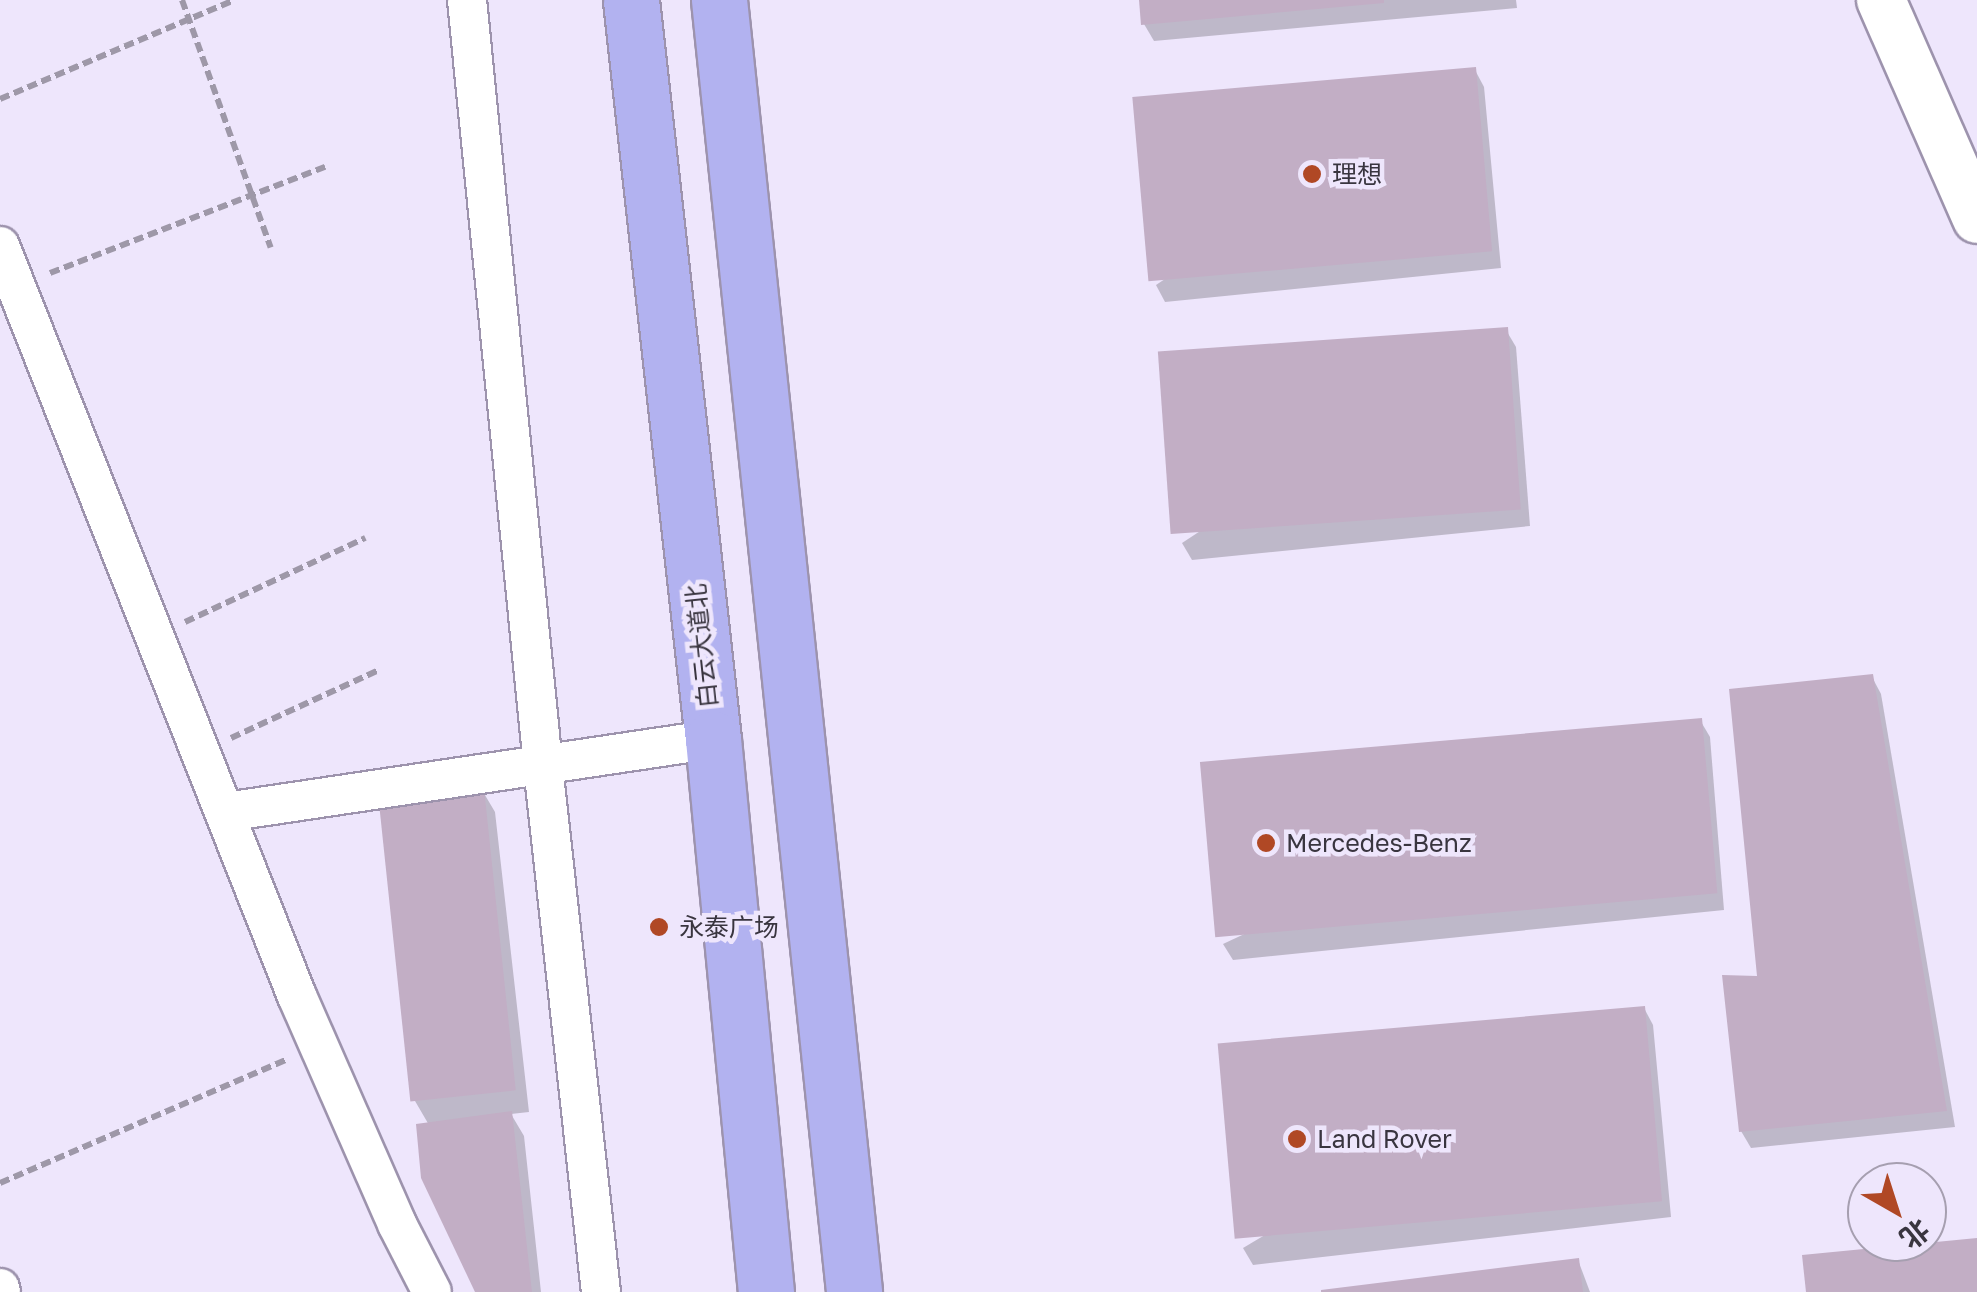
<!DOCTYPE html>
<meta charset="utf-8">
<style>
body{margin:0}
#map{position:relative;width:1977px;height:1292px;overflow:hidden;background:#eee6fc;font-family:"Golos Text","Noto Sans SC",sans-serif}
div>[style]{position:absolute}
.shadow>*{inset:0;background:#0003}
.building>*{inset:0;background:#c2aec5;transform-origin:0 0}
.path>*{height:6px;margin-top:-3px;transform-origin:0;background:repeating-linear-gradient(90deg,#9e98a8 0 10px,transparent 0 15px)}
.roads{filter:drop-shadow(2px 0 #9d93ad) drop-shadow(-2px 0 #9d93ad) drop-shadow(0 2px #9d93ad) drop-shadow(0 -2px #9d93ad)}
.minor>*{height:38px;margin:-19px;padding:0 19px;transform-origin:19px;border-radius:19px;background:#fff}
.tertiary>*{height:48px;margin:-24px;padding:0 24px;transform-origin:24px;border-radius:24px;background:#fff}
.trunk>*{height:55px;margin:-27.5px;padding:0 27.5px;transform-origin:27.5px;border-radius:27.5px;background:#b2b2f0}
.dots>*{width:28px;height:28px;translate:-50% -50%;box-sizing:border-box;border:5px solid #eee6fc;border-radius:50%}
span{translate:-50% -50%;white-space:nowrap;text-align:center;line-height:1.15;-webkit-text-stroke:9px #eee6fc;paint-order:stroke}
.poi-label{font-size:25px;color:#39353f}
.left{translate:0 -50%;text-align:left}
.street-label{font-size:25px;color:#39353f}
.north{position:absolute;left:1847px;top:1162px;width:100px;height:100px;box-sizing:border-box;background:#eee6fc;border:2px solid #a69fb0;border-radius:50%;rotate:141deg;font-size:28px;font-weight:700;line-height:40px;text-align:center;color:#39353f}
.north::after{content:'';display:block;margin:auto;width:35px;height:45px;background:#b04825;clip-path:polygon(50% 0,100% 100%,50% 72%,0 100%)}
</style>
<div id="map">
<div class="shadow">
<div style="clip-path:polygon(1141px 0,1516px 0,1517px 8px,1154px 41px,1144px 24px)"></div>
<div style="clip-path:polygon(1475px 70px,1484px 87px,1501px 268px,1165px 302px,1156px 285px)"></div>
<div style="clip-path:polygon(1506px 330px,1516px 347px,1530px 526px,1192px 560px,1182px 543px)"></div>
<div style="clip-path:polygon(1872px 677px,1881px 694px,1955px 1127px,1751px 1148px,1741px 1131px,1760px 978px)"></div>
<div style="clip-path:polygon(1700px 720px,1710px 737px,1724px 910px,1233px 960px,1223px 944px)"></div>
<div style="clip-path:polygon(482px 790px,495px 812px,529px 1112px,511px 1114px,524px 1136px,541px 1292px,478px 1292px,429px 1125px,415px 1101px)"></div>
<div style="clip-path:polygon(1644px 1008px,1653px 1025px,1671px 1217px,1253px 1265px,1243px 1248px)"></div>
<div style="clip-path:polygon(1578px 1260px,1590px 1292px,1321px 1292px)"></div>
</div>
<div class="building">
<div style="clip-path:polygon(1139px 0,1384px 0,1384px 3px,1141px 25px)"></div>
<div style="left:1476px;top:67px;width:185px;height:345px;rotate:85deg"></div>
<div style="left:1508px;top:327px;width:183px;height:351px;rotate:86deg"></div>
<div style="clip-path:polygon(1873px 674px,1947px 1111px,1739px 1132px,1722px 975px,1757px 976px,1729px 689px)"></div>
<div style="left:1702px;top:718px;width:176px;height:504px;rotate:85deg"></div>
<div style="left:484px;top:788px;width:304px;height:106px;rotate:84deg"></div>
<div style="left:1645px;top:1006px;width:196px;height:429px;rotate:85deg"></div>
<div style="clip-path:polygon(512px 1111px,532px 1292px,475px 1292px,421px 1178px,416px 1124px)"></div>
<div style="clip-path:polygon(1977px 1238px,1977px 1292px,1806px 1292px,1802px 1255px)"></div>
<div style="clip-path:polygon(1579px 1258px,1583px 1292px,1321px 1292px,1321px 1290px)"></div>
</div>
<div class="path">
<div style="left:182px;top:0;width:263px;rotate:70.3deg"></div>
<div style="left:0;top:99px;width:254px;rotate:-22.9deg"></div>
<div style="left:50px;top:273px;width:295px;rotate:-21.1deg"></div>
<div style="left:185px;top:622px;width:199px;rotate:-25deg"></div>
<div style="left:231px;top:738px;width:161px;rotate:-24.7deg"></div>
<div style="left:0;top:1183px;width:311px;rotate:-23.3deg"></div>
</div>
<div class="roads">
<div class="minor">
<div style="left:467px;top:0;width:770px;rotate:84.33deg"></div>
<div style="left:543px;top:766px;width:529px;rotate:83.71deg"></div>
<div style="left:0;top:246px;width:807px;rotate:68.4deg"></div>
<div style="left:297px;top:996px;width:249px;rotate:66.3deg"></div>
<div style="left:397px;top:1224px;width:76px;rotate:62.8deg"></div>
<div style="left:226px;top:812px;width:492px;rotate:-8.5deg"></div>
<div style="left:0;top:1288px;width:4px;rotate:76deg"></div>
</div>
<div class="tertiary">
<div style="left:1881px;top:0;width:239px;rotate:66.3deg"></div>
</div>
<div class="trunk">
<div style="left:631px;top:0;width:744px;rotate:83.67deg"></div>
<div style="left:713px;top:739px;width:556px;rotate:84.53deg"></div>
<div style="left:719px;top:0;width:1299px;rotate:84.03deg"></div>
</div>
</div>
<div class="dots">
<div style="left:1312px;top:174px;background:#b04825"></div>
<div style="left:1266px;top:843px;background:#b04825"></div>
<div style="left:659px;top:927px;background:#b04825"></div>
<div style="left:1297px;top:1139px;background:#b04825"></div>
</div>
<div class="poi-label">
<span class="left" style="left:1332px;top:174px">理想</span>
<span class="left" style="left:1286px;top:843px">Mercedes-Benz</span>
<span class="left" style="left:679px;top:927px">永泰广场</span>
<span class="left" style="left:1317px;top:1139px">Land Rover</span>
</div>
<div class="street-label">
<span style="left:702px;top:646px;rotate:-96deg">白云大道北</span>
</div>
<div class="north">北</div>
</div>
